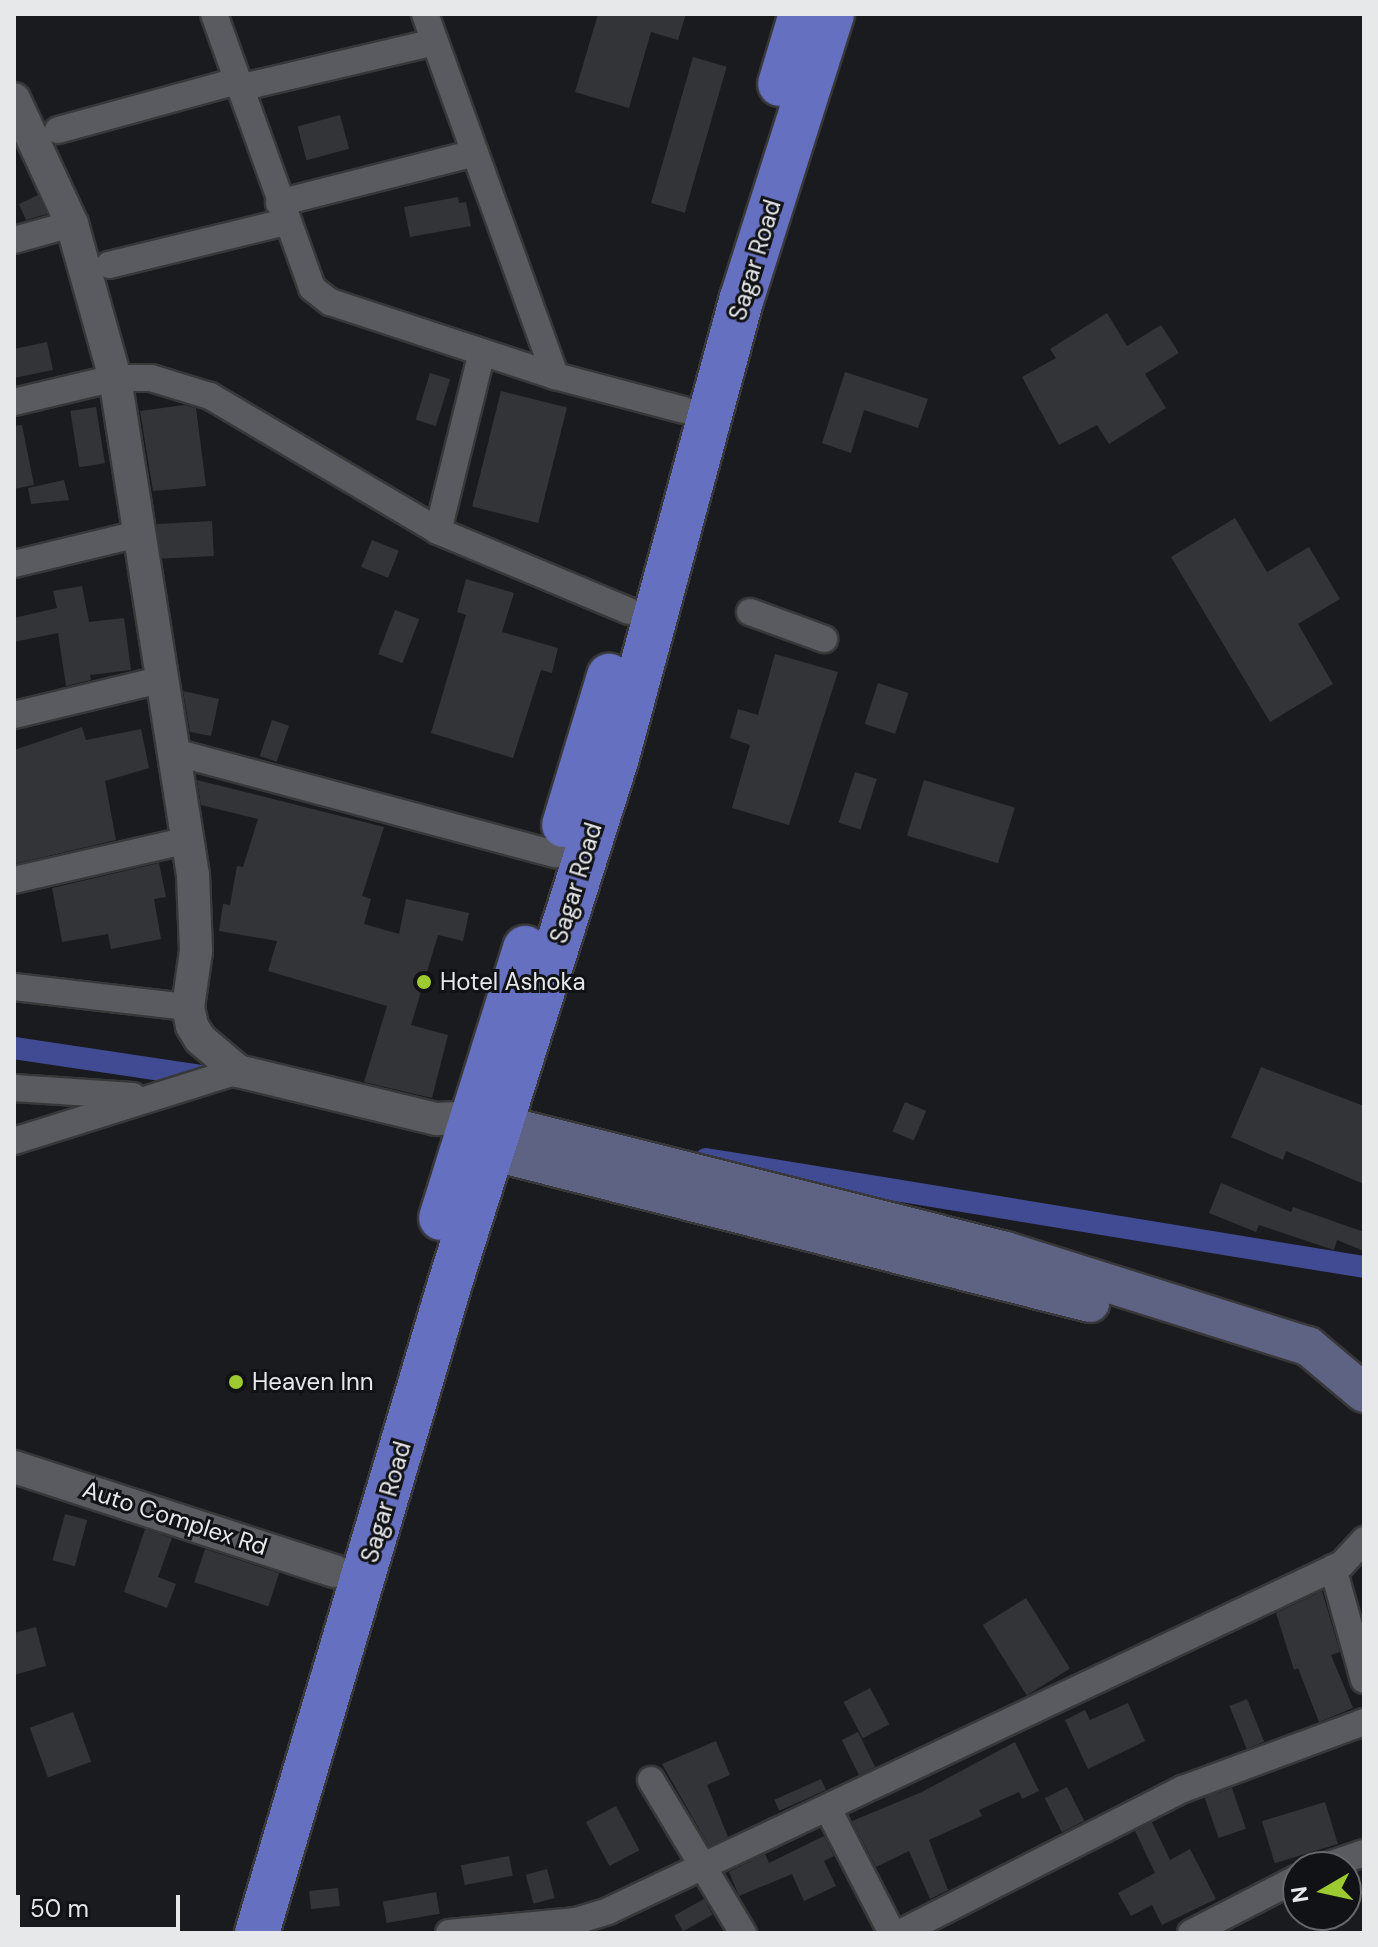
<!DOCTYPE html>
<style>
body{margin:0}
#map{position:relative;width:1378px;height:1947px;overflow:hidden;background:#1a1b1f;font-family:"DM Sans",sans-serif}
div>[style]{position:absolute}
.canal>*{height:22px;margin:-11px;padding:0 11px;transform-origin:11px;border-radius:11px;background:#414b94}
.building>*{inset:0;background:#333438;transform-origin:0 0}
.roads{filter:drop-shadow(2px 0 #38383a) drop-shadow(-2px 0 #38383a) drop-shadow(0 2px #38383a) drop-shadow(0 -2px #38383a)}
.minor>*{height:26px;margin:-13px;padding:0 13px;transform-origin:13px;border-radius:13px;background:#5a5b60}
.tertiary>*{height:32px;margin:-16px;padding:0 16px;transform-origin:16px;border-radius:16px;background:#5a5b60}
.secondary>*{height:38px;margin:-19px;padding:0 19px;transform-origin:19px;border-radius:19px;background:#5e6384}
.trunk>*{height:44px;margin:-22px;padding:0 22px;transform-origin:22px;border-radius:22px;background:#6570c1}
.dots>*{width:22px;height:22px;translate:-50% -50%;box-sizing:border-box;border:4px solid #111216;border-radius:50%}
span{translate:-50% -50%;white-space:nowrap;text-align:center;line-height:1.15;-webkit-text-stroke:6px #111216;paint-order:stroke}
.street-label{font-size:24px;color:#e7e8ea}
.poi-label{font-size:24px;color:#e7e8ea}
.left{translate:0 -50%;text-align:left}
.frame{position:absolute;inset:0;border:16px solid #e7e8ea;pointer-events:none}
.north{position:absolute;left:1282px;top:1851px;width:80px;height:80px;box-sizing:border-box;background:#111216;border:2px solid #67686b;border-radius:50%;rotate:261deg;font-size:22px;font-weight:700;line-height:32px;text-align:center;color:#e7e8ea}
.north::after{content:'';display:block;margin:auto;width:28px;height:36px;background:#9dca30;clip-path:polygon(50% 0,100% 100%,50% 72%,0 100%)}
.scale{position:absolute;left:16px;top:1895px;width:164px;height:36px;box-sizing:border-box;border:4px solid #e7e8ea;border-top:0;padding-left:10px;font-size:24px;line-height:28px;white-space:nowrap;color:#e7e8ea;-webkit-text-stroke:6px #111216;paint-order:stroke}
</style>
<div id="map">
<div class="canal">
<div style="left:14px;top:1048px;width:202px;rotate:8.5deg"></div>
<div style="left:706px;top:1159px;width:667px;rotate:9.32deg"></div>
</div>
<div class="building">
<div style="clip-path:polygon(598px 14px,686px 14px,678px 40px,651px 32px,629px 108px,575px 92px)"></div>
<div style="left:693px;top:57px;width:35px;height:152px;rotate:16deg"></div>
<div style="left:340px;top:115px;width:35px;height:44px;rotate:75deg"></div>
<div style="clip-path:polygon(38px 195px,47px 214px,26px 220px,19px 204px)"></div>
<div style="clip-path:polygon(458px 197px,459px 203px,466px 202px,471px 226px,410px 237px,404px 207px)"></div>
<div style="clip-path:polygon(1107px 313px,1127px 346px,1161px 325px,1179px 353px,1145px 374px,1166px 408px,1109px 444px,1097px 425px,1059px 445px,1022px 377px,1056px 358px,1050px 349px)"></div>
<div style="clip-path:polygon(47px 342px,53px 370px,14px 378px,14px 349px)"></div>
<div style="clip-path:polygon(845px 372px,928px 399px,918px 428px,864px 410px,851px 453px,822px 443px)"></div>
<div style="left:430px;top:373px;width:21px;height:49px;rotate:17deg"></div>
<div style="left:501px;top:391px;width:68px;height:119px;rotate:14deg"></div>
<div style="clip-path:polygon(184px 405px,196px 408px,206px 486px,153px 491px,140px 411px)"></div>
<div style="left:96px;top:407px;width:57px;height:26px;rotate:81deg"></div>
<div style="clip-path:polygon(22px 425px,34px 485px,14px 489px,14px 426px)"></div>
<div style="clip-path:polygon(64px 480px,69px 500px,31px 504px,28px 488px)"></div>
<div style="clip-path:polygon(1235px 518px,1267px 572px,1309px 547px,1340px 599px,1298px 624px,1333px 684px,1270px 722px,1171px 557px)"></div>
<div style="left:212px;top:521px;width:35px;height:55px;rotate:87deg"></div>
<div style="left:372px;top:540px;width:29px;height:29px;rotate:22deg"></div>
<div style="clip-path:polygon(466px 579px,514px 593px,502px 632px,558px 648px,552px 673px,541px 670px,513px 758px,431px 733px,466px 615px,457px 612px)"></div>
<div style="clip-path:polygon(82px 586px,89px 622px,124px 618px,131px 670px,90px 675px,91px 680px,66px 686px,58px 633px,14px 642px,14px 618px,57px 608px,53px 591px)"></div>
<div style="left:395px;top:610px;width:26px;height:47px;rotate:21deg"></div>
<div style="clip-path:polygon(775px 654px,838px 672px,789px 825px,732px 808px,750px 745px,730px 738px,738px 709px,758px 715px)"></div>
<div style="left:878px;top:683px;width:32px;height:43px;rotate:18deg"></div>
<div style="clip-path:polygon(183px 691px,219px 699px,211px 736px,190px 732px)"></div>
<div style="left:272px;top:720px;width:18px;height:38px;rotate:19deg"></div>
<div style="clip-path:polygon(82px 727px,86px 740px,141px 729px,149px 768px,105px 781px,116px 840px,14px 864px,14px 750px)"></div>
<div style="left:855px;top:772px;width:23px;height:53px;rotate:18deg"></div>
<div style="clip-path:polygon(197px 780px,384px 827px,362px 896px,371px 899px,364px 924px,399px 934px,406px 899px,469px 913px,463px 941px,438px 935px,411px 1025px,448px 1035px,432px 1098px,364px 1082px,387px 1006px,268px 971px,277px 941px,219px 931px,223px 904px,230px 905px,237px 866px,243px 867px,258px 819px,201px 805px)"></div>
<div style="left:924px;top:780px;width:95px;height:58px;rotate:17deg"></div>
<div style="clip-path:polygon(159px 863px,166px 897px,154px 899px,161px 939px,111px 949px,108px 934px,62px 942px,52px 888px)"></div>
<div style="clip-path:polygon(1261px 1067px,1364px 1106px,1364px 1184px,1286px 1151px,1283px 1160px,1231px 1137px)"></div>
<div style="left:905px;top:1102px;width:23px;height:32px;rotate:23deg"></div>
<div style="clip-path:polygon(1221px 1183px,1291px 1212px,1293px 1207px,1364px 1232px,1364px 1251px,1337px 1240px,1334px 1250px,1259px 1225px,1256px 1232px,1209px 1213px)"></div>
<div style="left:65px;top:1514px;width:23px;height:48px;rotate:15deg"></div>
<div style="clip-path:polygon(145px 1529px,172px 1538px,158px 1577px,176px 1584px,167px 1608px,124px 1592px)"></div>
<div style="left:205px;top:1549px;width:78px;height:35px;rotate:18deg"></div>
<div style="clip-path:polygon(1322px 1591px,1340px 1652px,1331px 1655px,1353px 1708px,1319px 1722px,1298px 1668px,1294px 1670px,1276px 1613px)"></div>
<div style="left:1026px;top:1598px;width:83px;height:51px;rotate:58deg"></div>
<div style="clip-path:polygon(36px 1627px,46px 1666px,14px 1675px,14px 1633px)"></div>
<div style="left:870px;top:1688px;width:41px;height:30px;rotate:62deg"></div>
<div style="left:1247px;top:1699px;width:46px;height:19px;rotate:68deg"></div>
<div style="clip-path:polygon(1128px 1703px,1145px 1741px,1088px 1769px,1065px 1720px,1085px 1710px,1090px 1720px)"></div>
<div style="left:73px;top:1712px;width:53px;height:46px;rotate:70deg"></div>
<div style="left:858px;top:1732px;width:39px;height:18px;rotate:64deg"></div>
<div style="clip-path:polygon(716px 1741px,730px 1775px,707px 1785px,728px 1837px,709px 1846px,662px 1764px)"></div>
<div style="clip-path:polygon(1015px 1742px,1039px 1791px,1022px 1799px,1019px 1792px,979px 1810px,982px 1816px,929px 1840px,948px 1890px,930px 1899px,909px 1851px,876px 1867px,852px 1821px,922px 1792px)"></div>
<div style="left:821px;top:1779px;width:12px;height:51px;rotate:66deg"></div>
<div style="left:1067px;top:1787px;width:38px;height:25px;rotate:63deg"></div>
<div style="left:1232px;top:1788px;width:43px;height:29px;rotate:71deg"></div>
<div style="left:1325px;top:1802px;width:44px;height:66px;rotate:73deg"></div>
<div style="left:616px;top:1806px;width:50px;height:34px;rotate:62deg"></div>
<div style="clip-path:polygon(1152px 1822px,1170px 1860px,1190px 1849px,1216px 1899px,1162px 1925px,1152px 1905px,1131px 1916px,1118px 1893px,1155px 1873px,1135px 1831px)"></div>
<div style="clip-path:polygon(824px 1836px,834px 1856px,824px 1861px,836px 1886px,804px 1901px,792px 1874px,739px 1896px,729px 1872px,765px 1854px,769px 1863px)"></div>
<div style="left:509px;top:1856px;width:20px;height:49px;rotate:79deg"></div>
<div style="left:547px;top:1869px;width:30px;height:22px;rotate:75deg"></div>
<div style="left:338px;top:1888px;width:18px;height:29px;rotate:84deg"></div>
<div style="left:436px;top:1892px;width:22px;height:54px;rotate:80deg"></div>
<div style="left:704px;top:1899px;width:18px;height:34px;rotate:61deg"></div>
</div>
<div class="roads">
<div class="minor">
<div style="left:214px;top:14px;width:291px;rotate:70.3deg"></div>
<div style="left:312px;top:288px;width:23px;rotate:38deg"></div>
<div style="left:330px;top:302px;width:237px;rotate:18.2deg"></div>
<div style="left:555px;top:376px;width:133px;rotate:14.8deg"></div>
<div style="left:425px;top:14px;width:385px;rotate:70.2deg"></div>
<div style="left:239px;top:88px;width:201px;rotate:-13.2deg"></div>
<div style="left:58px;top:130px;width:186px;rotate:-15.3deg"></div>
<div style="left:279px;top:203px;width:202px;rotate:-14.3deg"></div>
<div style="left:14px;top:240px;width:60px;rotate:-15.4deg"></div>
<div style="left:109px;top:265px;width:181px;rotate:-13.7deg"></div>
<div style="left:14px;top:402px;width:104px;rotate:-13.4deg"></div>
<div style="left:115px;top:378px;width:36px"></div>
<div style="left:151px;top:378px;width:62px;rotate:17deg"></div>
<div style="left:210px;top:396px;width:265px;rotate:30.6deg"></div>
<div style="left:438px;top:531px;width:207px;rotate:22.7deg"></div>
<div style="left:438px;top:531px;width:184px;rotate:-76.2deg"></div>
<div style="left:14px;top:564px;width:128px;rotate:-13.6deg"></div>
<div style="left:750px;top:612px;width:79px;rotate:20deg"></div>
<div style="left:14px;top:715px;width:150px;rotate:-13.5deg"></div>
<div style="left:174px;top:752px;width:395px;rotate:15deg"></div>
<div style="left:14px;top:880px;width:179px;rotate:-12.9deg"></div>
<div style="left:14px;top:987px;width:175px;rotate:6.6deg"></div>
<div style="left:14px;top:1088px;width:119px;rotate:3.8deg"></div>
<div style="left:14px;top:1141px;width:235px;rotate:-17.4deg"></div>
<div style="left:1333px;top:1568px;width:116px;rotate:74.5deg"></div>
<div style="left:651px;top:1780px;width:179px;rotate:59deg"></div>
<div style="left:828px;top:1809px;width:140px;rotate:62.7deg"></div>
<div style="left:1323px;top:1867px;width:43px;rotate:-18.9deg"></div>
<div style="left:449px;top:1933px;width:128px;rotate:-5.4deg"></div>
<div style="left:576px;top:1921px;width:34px;rotate:-17deg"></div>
<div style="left:608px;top:1911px;width:812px;rotate:-25.3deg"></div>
<div style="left:1342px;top:1564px;width:33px;rotate:-47deg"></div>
<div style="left:900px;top:1933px;width:318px;rotate:-27deg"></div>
<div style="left:1183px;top:1789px;width:193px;rotate:-20.3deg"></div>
<div style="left:1191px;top:1933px;width:120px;rotate:-27.2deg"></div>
</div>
<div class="tertiary">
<div style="left:14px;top:99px;width:138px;rotate:65.1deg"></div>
<div style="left:72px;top:224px;width:160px;rotate:74.4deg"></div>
<div style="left:115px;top:378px;width:503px;rotate:81.08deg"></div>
<div style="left:193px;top:875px;width:76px;rotate:87.7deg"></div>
<div style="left:196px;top:951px;width:57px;rotate:98.1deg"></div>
<div style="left:188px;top:1007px;width:19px;rotate:78deg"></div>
<div style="left:192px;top:1026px;width:15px;rotate:58deg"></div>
<div style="left:200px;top:1039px;width:50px;rotate:40.1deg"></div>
<div style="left:238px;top:1071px;width:205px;rotate:13.6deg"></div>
<div style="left:437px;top:1119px;width:34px;rotate:-3deg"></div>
<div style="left:14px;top:1467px;width:337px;rotate:18deg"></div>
</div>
<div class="secondary">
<div style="left:471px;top:1117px;width:552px;rotate:14.06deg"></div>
<div style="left:1006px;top:1251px;width:317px;rotate:17.5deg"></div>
<div style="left:1308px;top:1346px;width:73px;rotate:40deg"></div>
<div style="left:463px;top:1144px;width:647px;rotate:14.23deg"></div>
</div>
<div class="trunk">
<div style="left:780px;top:84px;width:73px;rotate:-73.3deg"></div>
<div style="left:564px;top:825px;width:156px;rotate:-73.2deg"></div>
<div style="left:441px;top:1218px;width:283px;rotate:-72.7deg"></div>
<div style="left:257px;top:1933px;width:678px;rotate:-73.46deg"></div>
<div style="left:450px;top:1283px;width:548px;rotate:-72.36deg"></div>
<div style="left:616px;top:761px;width:480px;rotate:-74.8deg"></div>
<div style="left:742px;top:298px;width:298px;rotate:-72.4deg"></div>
</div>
</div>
<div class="dots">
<div style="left:424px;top:982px;background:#9dca30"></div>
<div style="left:236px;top:1382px;background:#9dca30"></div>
</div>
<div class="street-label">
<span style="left:755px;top:260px;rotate:-73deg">Sagar Road</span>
<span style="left:576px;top:883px;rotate:-73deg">Sagar Road</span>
<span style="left:386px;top:1502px;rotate:-74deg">Sagar Road</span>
<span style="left:175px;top:1518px;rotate:18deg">Auto Complex Rd</span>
</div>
<div class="poi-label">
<span class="left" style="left:440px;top:982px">Hotel Ashoka</span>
<span class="left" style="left:252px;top:1382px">Heaven Inn</span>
</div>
<div class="frame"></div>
<div class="north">N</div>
<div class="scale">50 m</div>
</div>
